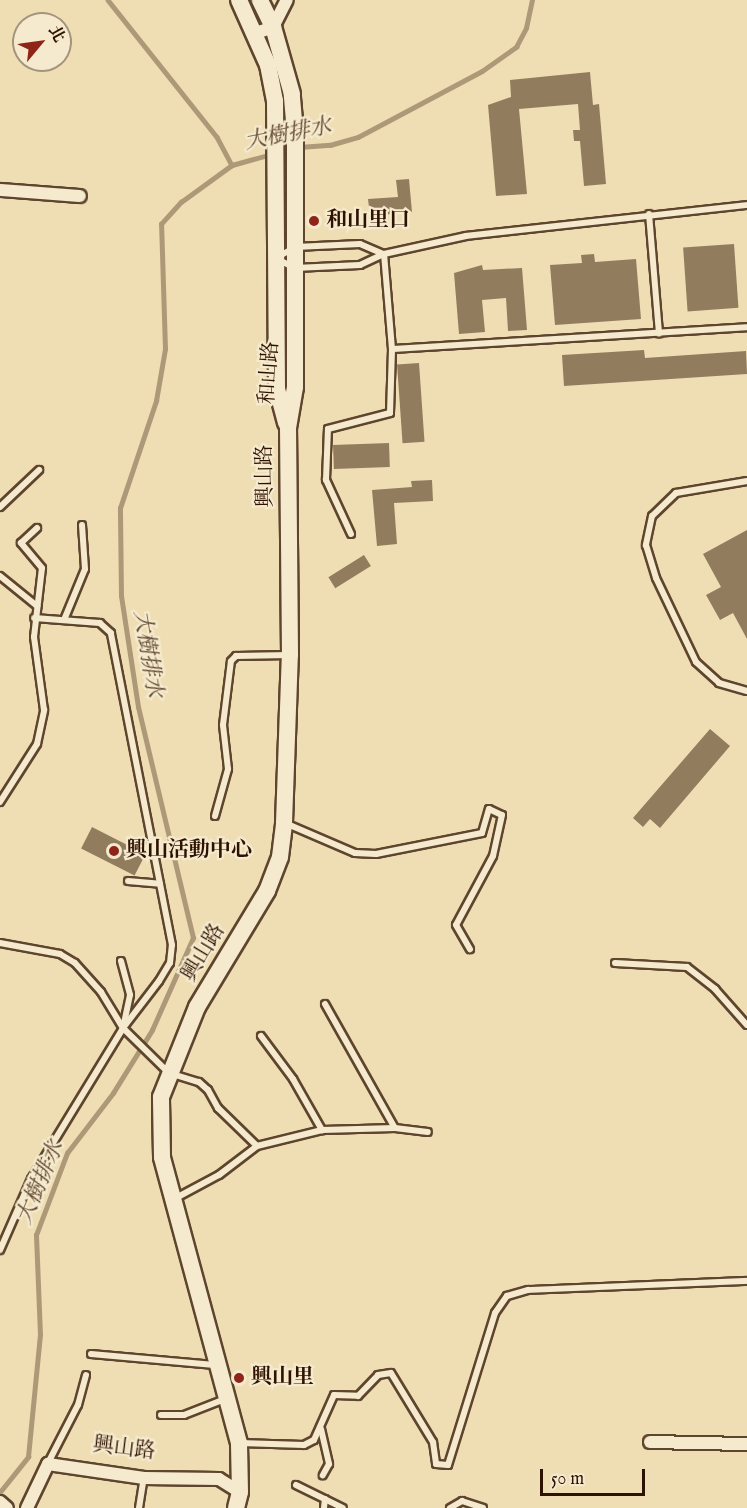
<!DOCTYPE html>
<meta charset="utf-8">
<style>
body{margin:0}
#map{position:relative;width:747px;height:1508px;overflow:hidden;background:#efdeb4;font-family:"IM FELL English","Noto Serif TC",serif}
div>[style]{position:absolute}
.stream>*{height:4.5px;margin:-2.25px;padding:0 2.25px;transform-origin:2.25px;border-radius:2.25px;background:#ad9977}
.building>*{inset:0;background:#927c5e;transform-origin:0 0}
.roads{filter:drop-shadow(2px 0 #5e452d) drop-shadow(-2px 0 #5e452d) drop-shadow(0 2px #5e452d) drop-shadow(0 -2px #5e452d)}
.service>*{height:6px;margin:-3px;padding:0 3px;transform-origin:3px;border-radius:3px;background:#f5eace}
.minor>*{height:12px;margin:-6px;padding:0 6px;transform-origin:6px;border-radius:6px;background:#f5eace}
.secondary>*{height:16px;margin:-8px;padding:0 8px;transform-origin:8px;border-radius:8px;background:#f5eace}
.dots>*{width:16px;height:16px;translate:-50% -50%;box-sizing:border-box;border:3px solid #f5eace;border-radius:50%}
span{translate:-50% -50%;white-space:nowrap;text-align:center;line-height:1.15;-webkit-text-stroke:4.5px #f5eace;paint-order:stroke}
.poi-label{font-size:21px;color:#2e1200;font-weight:700}
.left{translate:0 -50%;text-align:left}
.street-label{font-size:21px;color:#2e1200}
.water-label{font-size:22px;color:#614830;font-style:italic}
.north{position:absolute;left:12px;top:12px;width:60px;height:60px;box-sizing:border-box;background:#f5eace;border:2px solid #a5947c;border-radius:50%;rotate:61deg;font-size:16px;font-weight:700;line-height:24px;text-align:center;color:#2e1200}
.north::after{content:'';display:block;margin:auto;width:21px;height:27px;background:#8f2418;clip-path:polygon(50% 0,100% 100%,50% 72%,0 100%)}
.scale{position:absolute;left:540px;top:1469px;width:105px;height:27px;box-sizing:border-box;border:3px solid #2e1200;border-top:0;padding-left:8px;font-size:18px;line-height:21px;white-space:nowrap;color:#2e1200;-webkit-text-stroke:4px #f5eace;paint-order:stroke}
</style>
<div id="map">
<div class="stream">
<div style="left:108px;top:0;width:175px;rotate:51.5deg"></div>
<div style="left:217px;top:137px;width:32px;rotate:62deg"></div>
<div style="left:299px;top:147px;width:31px;rotate:-4deg"></div>
<div style="left:330px;top:145px;width:29px;rotate:-16deg"></div>
<div style="left:358px;top:137px;width:140px;rotate:-28deg"></div>
<div style="left:482px;top:71px;width:42px;rotate:-35.2deg"></div>
<div style="left:516px;top:47px;width:21px;rotate:-62deg"></div>
<div style="left:526px;top:28px;width:29px;rotate:-78deg"></div>
<div style="left:0;top:1492px;width:45px;rotate:-51.3deg"></div>
<div style="left:28px;top:1457px;width:123px;rotate:-84.4deg"></div>
<div style="left:40px;top:1335px;width:100px;rotate:-92.3deg"></div>
<div style="left:36px;top:1235px;width:88px;rotate:-69.3deg"></div>
<div style="left:67px;top:1153px;width:76px;rotate:-52.5deg"></div>
<div style="left:113px;top:1093px;width:74px;rotate:-58.2deg"></div>
<div style="left:152px;top:1030px;width:101px;rotate:-66deg"></div>
<div style="left:193px;top:938px;width:237px;rotate:-103.4deg"></div>
<div style="left:138px;top:707px;width:112px;rotate:-98.7deg"></div>
<div style="left:121px;top:596px;width:88px;rotate:-90.7deg"></div>
<div style="left:120px;top:508px;width:113px;rotate:-71.4deg"></div>
<div style="left:156px;top:401px;width:53px;rotate:-80.2deg"></div>
<div style="left:165px;top:349px;width:125px;rotate:-91.8deg"></div>
<div style="left:161px;top:224px;width:30px;rotate:-48deg"></div>
<div style="left:181px;top:202px;width:63px;rotate:-36deg"></div>
<div style="left:232px;top:165px;width:60px;rotate:-15.4deg"></div>
</div>
<div class="building">
<div style="clip-path:polygon(590px 72px,593px 105px,599px 104px,606px 184px,584px 186px,580px 141px,574px 141px,573px 130px,580px 130px,578px 104px,519px 109px,527px 194px,496px 196px,488px 105px,511px 97px,510px 80px)"></div>
<div style="clip-path:polygon(409px 179px,412px 212px,370px 216px,368px 199px,398px 197px,396px 180px)"></div>
<div style="left:734px;top:244px;width:64px;height:51px;rotate:86deg"></div>
<div style="clip-path:polygon(594px 254px,595px 262px,636px 259px,641px 319px,555px 325px,550px 265px,582px 263px,581px 255px)"></div>
<div style="clip-path:polygon(482px 265px,483px 270px,522px 268px,527px 330px,508px 331px,506px 298px,482px 300px,485px 332px,459px 334px,454px 273px)"></div>
<div style="clip-path:polygon(644px 350px,645px 358px,746px 351px,747px 374px,564px 386px,562px 355px)"></div>
<div style="left:419px;top:363px;width:79px;height:22px;rotate:86deg"></div>
<div style="left:389px;top:443px;width:24px;height:56px;rotate:88deg"></div>
<div style="clip-path:polygon(432px 480px,433px 501px,394px 503px,397px 544px,377px 546px,372px 490px,412px 487px,411px 481px)"></div>
<div style="clip-path:polygon(747px 530px,747px 639px,733px 613px,720px 620px,706px 595px,721px 587px,703px 554px)"></div>
<div style="left:364px;top:555px;width:13px;height:42px;rotate:58deg"></div>
<div style="clip-path:polygon(710px 729px,730px 746px,660px 828px,650px 819px,643px 827px,633px 818px)"></div>
<div style="left:92px;top:827px;width:60px;height:24px;rotate:27deg"></div>
</div>
<div class="roads">
<div class="service">
<div style="left:649px;top:214px;width:120px;rotate:85.2deg"></div>
<div style="left:278px;top:257px;width:20px;rotate:-30deg"></div>
<div style="left:295px;top:247px;width:65px;rotate:-2.6deg"></div>
<div style="left:360px;top:244px;width:26px;rotate:23deg"></div>
<div style="left:279px;top:260px;width:18px;rotate:27deg"></div>
<div style="left:295px;top:268px;width:65px;rotate:-2.6deg"></div>
<div style="left:360px;top:265px;width:26px;rotate:-25deg"></div>
<div style="left:384px;top:254px;width:84px;rotate:-12.4deg"></div>
<div style="left:466px;top:236px;width:283px;rotate:-6.3deg"></div>
<div style="left:392px;top:349px;width:356px;rotate:-3.5deg"></div>
<div style="left:747px;top:481px;width:72px;rotate:170.4deg"></div>
<div style="left:676px;top:493px;width:33px;rotate:136deg"></div>
<div style="left:652px;top:516px;width:30px;rotate:102deg"></div>
<div style="left:646px;top:545px;width:34px;rotate:73deg"></div>
<div style="left:656px;top:578px;width:93px;rotate:64.5deg"></div>
<div style="left:696px;top:662px;width:31px;rotate:42deg"></div>
<div style="left:719px;top:683px;width:29px;rotate:16deg"></div>
<div style="left:0;top:507px;width:54px;rotate:-43.5deg"></div>
<div style="left:351px;top:534px;width:60px;rotate:-114.8deg"></div>
<div style="left:326px;top:480px;width:51px;rotate:-87.8deg"></div>
<div style="left:328px;top:429px;width:64px;rotate:-14.5deg"></div>
<div style="left:390px;top:413px;width:64px;rotate:-88.2deg"></div>
<div style="left:392px;top:349px;width:95px;rotate:-94.8deg"></div>
<div style="left:0;top:576px;width:48px;rotate:39deg"></div>
<div style="left:64px;top:620px;width:55px;rotate:-67.6deg"></div>
<div style="left:85px;top:569px;width:44px;rotate:-93.9deg"></div>
<div style="left:0;top:802px;width:69px;rotate:-57.5deg"></div>
<div style="left:37px;top:744px;width:35px;rotate:-78deg"></div>
<div style="left:44px;top:710px;width:74px;rotate:-97.8deg"></div>
<div style="left:34px;top:637px;width:69px;rotate:-83.4deg"></div>
<div style="left:42px;top:568px;width:33px;rotate:-130deg"></div>
<div style="left:21px;top:543px;width:22px;rotate:-43deg"></div>
<div style="left:215px;top:816px;width:49px;rotate:-74.5deg"></div>
<div style="left:228px;top:769px;width:44px;rotate:-96.5deg"></div>
<div style="left:223px;top:725px;width:64px;rotate:-82.9deg"></div>
<div style="left:231px;top:661px;width:7px;rotate:-45deg"></div>
<div style="left:236px;top:656px;width:53px;rotate:-1.1deg"></div>
<div style="left:285px;top:823px;width:76px;rotate:23.2deg"></div>
<div style="left:355px;top:853px;width:21px;rotate:3deg"></div>
<div style="left:376px;top:854px;width:108px;rotate:-11.2deg"></div>
<div style="left:482px;top:833px;width:25px;rotate:-74deg"></div>
<div style="left:489px;top:809px;width:14px;rotate:25deg"></div>
<div style="left:502px;top:815px;width:42px;rotate:102.4deg"></div>
<div style="left:493px;top:856px;width:78px;rotate:118.2deg"></div>
<div style="left:456px;top:925px;width:28px;rotate:60deg"></div>
<div style="left:128px;top:881px;width:32px;rotate:5deg"></div>
<div style="left:0;top:943px;width:61px;rotate:10.4deg"></div>
<div style="left:60px;top:954px;width:17px;rotate:31deg"></div>
<div style="left:75px;top:963px;width:39px;rotate:48deg"></div>
<div style="left:101px;top:992px;width:42px;rotate:58.6deg"></div>
<div style="left:123px;top:1028px;width:64px;rotate:44.4deg"></div>
<div style="left:169px;top:1073px;width:31px;rotate:17deg"></div>
<div style="left:199px;top:1082px;width:12px;rotate:42deg"></div>
<div style="left:208px;top:1090px;width:21px;rotate:61deg"></div>
<div style="left:218px;top:1108px;width:54px;rotate:44.3deg"></div>
<div style="left:121px;top:961px;width:35px;rotate:75deg"></div>
<div style="left:130px;top:995px;width:30px;rotate:102deg"></div>
<div style="left:615px;top:963px;width:72px;rotate:3.2deg"></div>
<div style="left:687px;top:967px;width:36px;rotate:38deg"></div>
<div style="left:715px;top:989px;width:48px;rotate:48.4deg"></div>
<div style="left:325px;top:1004px;width:142px;rotate:60.6deg"></div>
<div style="left:261px;top:1036px;width:54px;rotate:53.3deg"></div>
<div style="left:293px;top:1079px;width:59px;rotate:60.4deg"></div>
<div style="left:174px;top:1199px;width:51px;rotate:-28.1deg"></div>
<div style="left:219px;top:1175px;width:48px;rotate:-37.3deg"></div>
<div style="left:257px;top:1146px;width:67px;rotate:-13.8deg"></div>
<div style="left:322px;top:1130px;width:73px;rotate:-1.6deg"></div>
<div style="left:395px;top:1128px;width:33px;rotate:7deg"></div>
<div style="left:0;top:1250px;width:77px;rotate:-66.4deg"></div>
<div style="left:31px;top:1179px;width:177px;rotate:-58.6deg"></div>
<div style="left:123px;top:1028px;width:59px;rotate:-52.5deg"></div>
<div style="left:159px;top:981px;width:21px;rotate:-59deg"></div>
<div style="left:170px;top:963px;width:18px;rotate:-84deg"></div>
<div style="left:172px;top:945px;width:318px;rotate:-101.1deg"></div>
<div style="left:111px;top:633px;width:15px;rotate:-138deg"></div>
<div style="left:100px;top:623px;width:66px;rotate:-175.7deg"></div>
<div style="left:91px;top:1354px;width:124px;rotate:5.1deg"></div>
<div style="left:161px;top:1415px;width:23px"></div>
<div style="left:184px;top:1415px;width:44px;rotate:-21.3deg"></div>
<div style="left:321px;top:1429px;width:36px;rotate:77deg"></div>
<div style="left:329px;top:1464px;width:13px;rotate:119deg"></div>
<div style="left:240px;top:1443px;width:64px;rotate:1.8deg"></div>
<div style="left:304px;top:1445px;width:11px;rotate:-27deg"></div>
<div style="left:314px;top:1440px;width:49px;rotate:-66deg"></div>
<div style="left:334px;top:1395px;width:24px;rotate:2deg"></div>
<div style="left:358px;top:1396px;width:29px;rotate:-46deg"></div>
<div style="left:378px;top:1375px;width:13px;rotate:-9deg"></div>
<div style="left:391px;top:1373px;width:81px;rotate:58.7deg"></div>
<div style="left:433px;top:1442px;width:22px;rotate:82deg"></div>
<div style="left:436px;top:1464px;width:12px;rotate:5deg"></div>
<div style="left:448px;top:1465px;width:159px;rotate:-72.8deg"></div>
<div style="left:495px;top:1313px;width:21px;rotate:-55deg"></div>
<div style="left:507px;top:1296px;width:22px;rotate:-16deg"></div>
<div style="left:528px;top:1290px;width:219px;rotate:-2.4deg"></div>
<div style="left:48px;top:1463px;width:65px;rotate:-62.7deg"></div>
<div style="left:78px;top:1405px;width:31px;rotate:-75deg"></div>
<div style="left:296px;top:1485px;width:52px;rotate:26.1deg"></div>
<div style="left:139px;top:1508px;width:30px;rotate:-81deg"></div>
<div style="left:324px;top:1508px;width:9px;rotate:-84deg"></div>
<div style="left:450px;top:1508px;width:14px;rotate:-30deg"></div>
<div style="left:462px;top:1501px;width:22px;rotate:18deg"></div>
</div>
<div class="minor">
<div style="left:256px;top:33px;width:18px;rotate:-19deg"></div>
<div style="left:273px;top:27px;width:30px;rotate:-63deg"></div>
<div style="left:0;top:190px;width:80px;rotate:4.3deg"></div>
<div style="left:650px;top:1442px;width:97px;rotate:1.2deg"></div>
<div style="left:0;top:1502px;width:9px;rotate:41deg"></div>
<div style="left:27px;top:1508px;width:49px;rotate:-64.5deg"></div>
<div style="left:48px;top:1464px;width:97px;rotate:8.3deg"></div>
<div style="left:144px;top:1478px;width:75px;rotate:0.8deg"></div>
<div style="left:219px;top:1479px;width:25px;rotate:32deg"></div>
</div>
<div class="secondary">
<div style="left:239px;top:0;width:71px;rotate:66deg"></div>
<div style="left:268px;top:65px;width:37px;rotate:79deg"></div>
<div style="left:275px;top:101px;width:288px;rotate:89.6deg"></div>
<div style="left:277px;top:389px;width:35px;rotate:75deg"></div>
<div style="left:236px;top:1508px;width:16px;rotate:-76deg"></div>
<div style="left:240px;top:1492px;width:49px;rotate:-91.2deg"></div>
<div style="left:239px;top:1443px;width:296px;rotate:-105.1deg"></div>
<div style="left:162px;top:1157px;width:60px;rotate:-91deg"></div>
<div style="left:161px;top:1097px;width:97px;rotate:-68.2deg"></div>
<div style="left:197px;top:1007px;width:135px;rotate:-58.9deg"></div>
<div style="left:267px;top:891px;width:36px;rotate:-69deg"></div>
<div style="left:280px;top:857px;width:34px;rotate:-83deg"></div>
<div style="left:284px;top:823px;width:168px;rotate:-88deg"></div>
<div style="left:290px;top:655px;width:227px;rotate:-90.5deg"></div>
<div style="left:288px;top:428px;width:42px;rotate:-80.3deg"></div>
<div style="left:295px;top:387px;width:255px;rotate:-90deg"></div>
<div style="left:295px;top:132px;width:38px;rotate:-95deg"></div>
<div style="left:292px;top:94px;width:70px;rotate:-105.8deg"></div>
<div style="left:273px;top:27px;width:30px;rotate:-116deg"></div>
</div>
</div>
<div class="dots">
<div style="left:314px;top:221px;background:#8f2418"></div>
<div style="left:114px;top:851px;background:#8f2418"></div>
<div style="left:239px;top:1378px;background:#8f2418"></div>
</div>
<div class="poi-label">
<span class="left" style="left:326px;top:221px">和山里口</span>
<span class="left" style="left:126px;top:851px">興山活動中心</span>
<span class="left" style="left:251px;top:1378px">興山里</span>
</div>
<div class="street-label">
<span style="left:270px;top:373px;rotate:-86deg">和山路</span>
<span style="left:266px;top:476px;rotate:-91deg">興山路</span>
<span style="left:204px;top:953px;rotate:-59deg">興山路</span>
<span style="left:124px;top:1449px;rotate:7deg">興山路</span>
</div>
<div class="water-label">
<span style="left:288px;top:135px;rotate:-11deg">大樹排水</span>
<span style="left:147px;top:654px;rotate:81deg">大樹排水</span>
<span style="left:41px;top:1183px;rotate:-67deg">大樹排水</span>
</div>
<div class="north">北</div>
<div class="scale">50 m</div>
</div>
